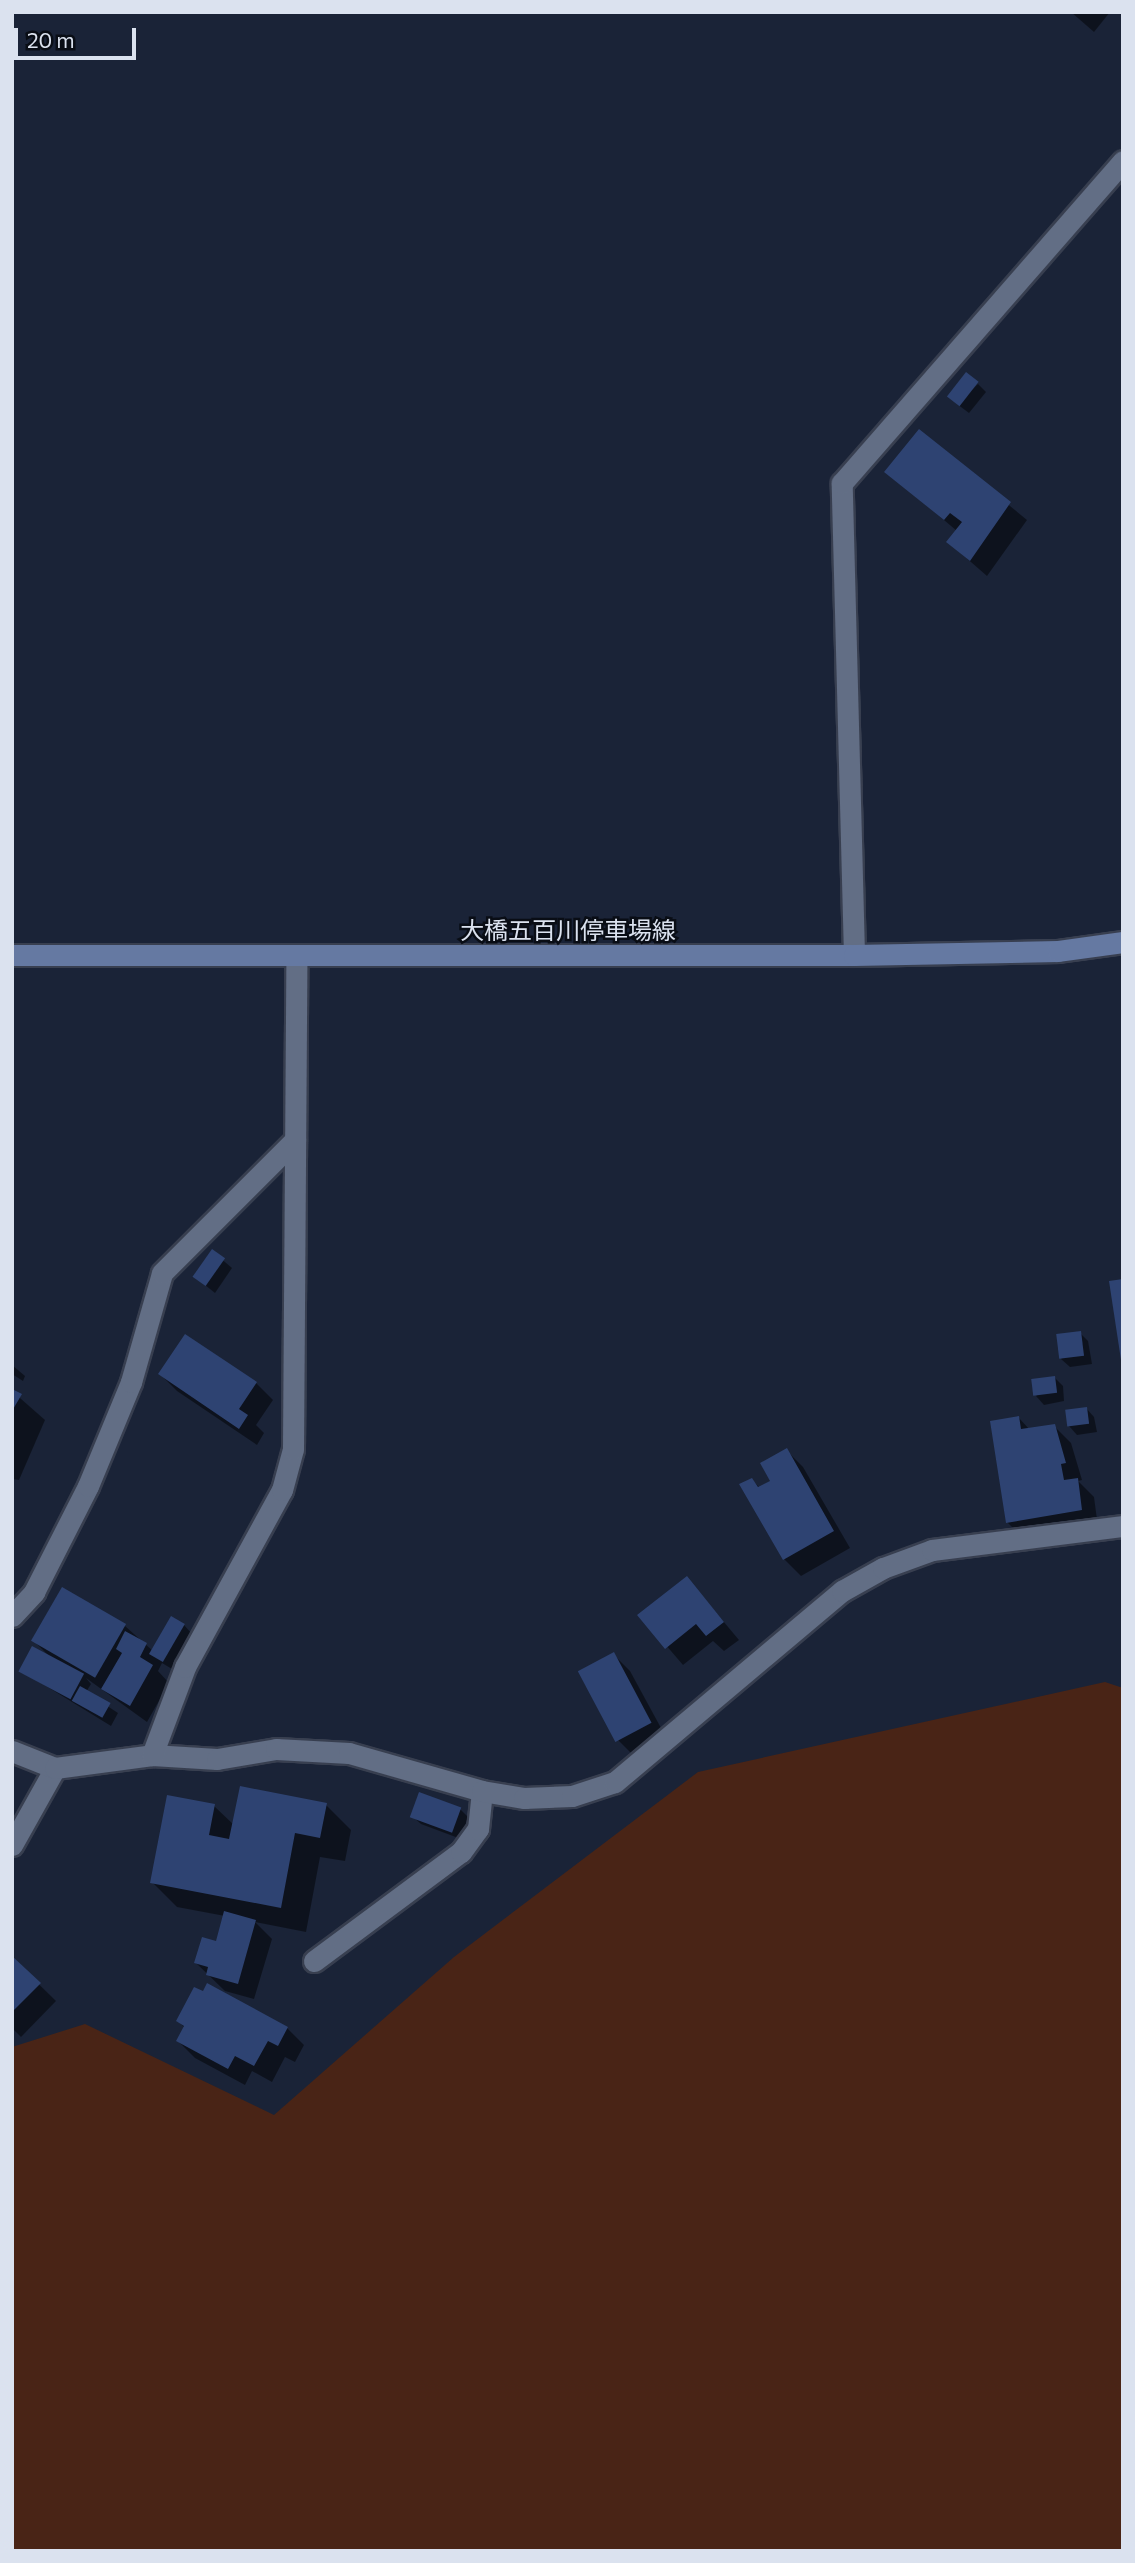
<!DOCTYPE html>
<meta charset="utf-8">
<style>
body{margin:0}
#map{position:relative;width:1135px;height:2563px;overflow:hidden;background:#1a2337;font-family:Commissioner,"Noto Sans JP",sans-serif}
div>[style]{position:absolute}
.green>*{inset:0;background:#492416}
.shadow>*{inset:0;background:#0007}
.building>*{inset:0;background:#2e4372;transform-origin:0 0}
.roads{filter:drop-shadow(2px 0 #383f50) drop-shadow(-2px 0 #383f50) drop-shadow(0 2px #383f50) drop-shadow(0 -2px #383f50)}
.service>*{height:21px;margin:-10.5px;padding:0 10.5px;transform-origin:10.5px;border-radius:10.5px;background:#626e85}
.minor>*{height:21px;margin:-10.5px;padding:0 10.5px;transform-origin:10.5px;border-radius:10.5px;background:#626e85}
.secondary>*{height:21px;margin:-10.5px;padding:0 10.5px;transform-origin:10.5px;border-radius:10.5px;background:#6579a2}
span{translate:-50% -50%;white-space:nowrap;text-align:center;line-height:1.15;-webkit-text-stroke:5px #090d15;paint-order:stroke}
.street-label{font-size:24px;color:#dbe2ef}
.frame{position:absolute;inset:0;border:14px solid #dbe2ef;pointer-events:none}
.scale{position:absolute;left:14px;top:28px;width:122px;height:32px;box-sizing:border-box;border:4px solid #dbe2ef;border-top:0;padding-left:9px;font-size:21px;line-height:24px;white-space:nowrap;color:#dbe2ef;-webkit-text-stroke:5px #090d15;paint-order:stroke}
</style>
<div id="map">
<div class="green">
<div style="clip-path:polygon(1105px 1682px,1123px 1688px,1123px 2551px,12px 2551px,12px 2047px,85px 2024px,274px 2115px,454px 1957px,698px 1772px)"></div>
</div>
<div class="shadow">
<div style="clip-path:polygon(1071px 12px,1110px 12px,1094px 32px)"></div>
<div style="clip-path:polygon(978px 384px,986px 392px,969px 413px,957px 404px)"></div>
<div style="clip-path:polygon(919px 431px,1027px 520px,987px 576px,948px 542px,957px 531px,887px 472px)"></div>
<div style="clip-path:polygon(212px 1251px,232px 1268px,215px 1293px,195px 1277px)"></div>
<div style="clip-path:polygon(1080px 1333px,1088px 1341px,1092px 1364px,1070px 1367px,1061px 1359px)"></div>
<div style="clip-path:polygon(12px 1365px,25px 1376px,23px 1381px,12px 1374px)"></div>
<div style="clip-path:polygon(160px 1374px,256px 1383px,273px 1400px,256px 1425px,264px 1433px,257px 1445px,177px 1391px)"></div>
<div style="clip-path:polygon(1054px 1377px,1063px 1386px,1064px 1401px,1044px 1405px,1036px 1396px)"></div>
<div style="clip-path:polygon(12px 1391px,45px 1420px,19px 1480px,12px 1479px)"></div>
<div style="clip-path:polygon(1086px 1408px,1094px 1417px,1097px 1432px,1077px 1435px,1069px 1426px)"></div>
<div style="clip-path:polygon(1019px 1418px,1030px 1430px,1054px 1426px,1071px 1443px,1082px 1480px,1078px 1481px,1094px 1497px,1098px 1527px,1024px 1539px,1007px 1522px)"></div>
<div style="clip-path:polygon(786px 1450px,803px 1467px,850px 1548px,801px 1576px,784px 1559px,752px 1480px,760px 1488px,772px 1481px)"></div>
<div style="clip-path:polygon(687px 1578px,739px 1640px,724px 1651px,713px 1641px,683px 1665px,640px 1615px)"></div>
<div style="clip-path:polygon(62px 1590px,125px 1626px,153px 1651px,184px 1625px,192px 1634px,172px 1669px,162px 1663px,158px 1671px,169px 1683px,147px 1722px,86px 1678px,91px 1684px,86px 1692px,118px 1713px,111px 1726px,20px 1670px,48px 1655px,34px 1641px)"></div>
<div style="clip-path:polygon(613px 1654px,630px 1671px,667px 1739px,635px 1757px,618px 1740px)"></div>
<div style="clip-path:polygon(326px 1805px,351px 1830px,345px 1861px,320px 1857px,306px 1932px,255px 1922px,272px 1939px,254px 1999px,225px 1991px,196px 1963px,217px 1943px,225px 1916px,177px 1907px,152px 1882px,214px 1806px,234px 1825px)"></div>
<div style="clip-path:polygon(460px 1809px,468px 1817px,461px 1839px,421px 1824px,412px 1816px)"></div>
<div style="clip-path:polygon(12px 1958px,56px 2001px,21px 2037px,12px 2028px)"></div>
<div style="clip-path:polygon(178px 2021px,287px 2028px,304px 2045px,295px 2062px,285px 2057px,272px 2082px,252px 2071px,245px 2085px,195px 2058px,178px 2041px,185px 2028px)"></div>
</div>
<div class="building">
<div style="left:966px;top:372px;width:16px;height:31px;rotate:38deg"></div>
<div style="clip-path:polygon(919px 429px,1011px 502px,970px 561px,946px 542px,962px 522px,950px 513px,944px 520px,884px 472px)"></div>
<div style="left:212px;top:1249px;width:16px;height:34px;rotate:35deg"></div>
<div style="clip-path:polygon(1123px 1279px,1123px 1359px,1121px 1360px,1109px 1281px)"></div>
<div style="left:1081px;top:1331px;width:25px;height:25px;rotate:83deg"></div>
<div style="clip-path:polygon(185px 1334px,257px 1382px,239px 1409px,248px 1415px,239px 1429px,158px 1374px)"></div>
<div style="left:1055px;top:1376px;width:17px;height:24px;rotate:83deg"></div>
<div style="clip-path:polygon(12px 1389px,22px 1394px,12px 1411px)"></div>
<div style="left:1087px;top:1407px;width:17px;height:22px;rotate:83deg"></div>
<div style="clip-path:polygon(1019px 1416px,1021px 1429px,1055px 1424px,1066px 1463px,1061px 1464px,1064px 1480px,1078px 1478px,1082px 1510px,1006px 1523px,990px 1421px)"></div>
<div style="clip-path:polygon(787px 1448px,834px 1531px,783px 1560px,739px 1484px,752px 1478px,758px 1487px,770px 1481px,760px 1463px)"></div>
<div style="clip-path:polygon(687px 1576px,724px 1622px,706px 1636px,696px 1624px,665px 1649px,637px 1615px)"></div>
<div style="left:62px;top:1587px;width:74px;height:62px;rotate:30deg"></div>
<div style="left:171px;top:1616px;width:16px;height:44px;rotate:30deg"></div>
<div style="clip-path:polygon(125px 1631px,147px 1643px,140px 1657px,153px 1665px,130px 1706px,101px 1689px,122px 1653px,116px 1649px)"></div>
<div style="left:32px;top:1646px;width:59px;height:29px;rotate:28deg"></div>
<div style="left:614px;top:1652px;width:80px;height:41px;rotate:62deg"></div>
<div style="left:80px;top:1686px;width:35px;height:17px;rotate:29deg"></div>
<div style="clip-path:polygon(240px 1786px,327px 1803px,320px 1838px,295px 1833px,281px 1908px,150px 1883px,167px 1795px,215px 1804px,209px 1835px,229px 1839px)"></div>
<div style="left:419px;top:1792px;width:45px;height:27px;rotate:20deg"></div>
<div style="clip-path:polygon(224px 1911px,256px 1920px,238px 1984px,206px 1975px,208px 1967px,194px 1963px,202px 1937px,216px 1941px)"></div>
<div style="clip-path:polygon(12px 1956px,41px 1983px,12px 2012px)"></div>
<div style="clip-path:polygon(207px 1983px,288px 2027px,278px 2046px,268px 2041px,254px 2066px,235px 2056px,228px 2069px,176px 2041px,184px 2026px,176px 2021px,194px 1987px,203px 1991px)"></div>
</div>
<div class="roads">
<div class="service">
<div style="left:12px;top:1845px;width:88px;rotate:-60.8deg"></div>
<div style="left:314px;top:1961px;width:183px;rotate:-36.6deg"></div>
<div style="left:461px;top:1852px;width:29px;rotate:-54deg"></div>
<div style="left:478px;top:1829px;width:38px;rotate:-84deg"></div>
</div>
<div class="minor">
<div style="left:854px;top:955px;width:472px;rotate:-91.5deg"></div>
<div style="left:842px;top:483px;width:427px;rotate:-48.9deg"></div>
<div style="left:12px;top:1616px;width:33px;rotate:-47deg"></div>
<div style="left:34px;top:1592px;width:119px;rotate:-63deg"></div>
<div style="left:88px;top:1486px;width:113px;rotate:-67.5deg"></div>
<div style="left:131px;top:1382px;width:113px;rotate:-74.1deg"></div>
<div style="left:162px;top:1273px;width:188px;rotate:-45deg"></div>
<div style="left:12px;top:1751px;width:46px;rotate:21.6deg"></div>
<div style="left:55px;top:1768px;width:98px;rotate:-7.6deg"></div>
<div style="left:152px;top:1755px;width:65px;rotate:3.5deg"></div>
<div style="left:217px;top:1759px;width:60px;rotate:-9.6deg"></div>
<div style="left:276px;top:1749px;width:73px;rotate:3.1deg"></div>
<div style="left:349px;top:1753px;width:138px;rotate:15.9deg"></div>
<div style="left:482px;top:1791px;width:43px;rotate:9.5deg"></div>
<div style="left:524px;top:1798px;width:48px;rotate:-2.4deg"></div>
<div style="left:572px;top:1796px;width:45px;rotate:-18deg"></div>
<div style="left:615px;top:1782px;width:297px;rotate:-40.1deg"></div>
<div style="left:842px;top:1591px;width:47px;rotate:-29.3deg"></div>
<div style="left:883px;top:1568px;width:52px;rotate:-20.2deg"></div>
<div style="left:932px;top:1550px;width:193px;rotate:-7.2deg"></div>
<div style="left:152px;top:1755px;width:94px;rotate:-69.4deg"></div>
<div style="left:185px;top:1667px;width:202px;rotate:-61.3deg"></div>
<div style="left:282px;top:1490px;width:42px;rotate:-75deg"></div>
<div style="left:293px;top:1449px;width:491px;rotate:-89.6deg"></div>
</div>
<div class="secondary">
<div style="left:12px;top:955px;width:842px"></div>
<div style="left:854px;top:955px;width:204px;rotate:-1.1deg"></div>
<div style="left:1058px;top:951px;width:66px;rotate:-7.9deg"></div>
</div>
</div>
<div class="street-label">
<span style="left:568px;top:930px">大橋五百川停車場線</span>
</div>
<div class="frame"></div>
<div class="scale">20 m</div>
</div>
